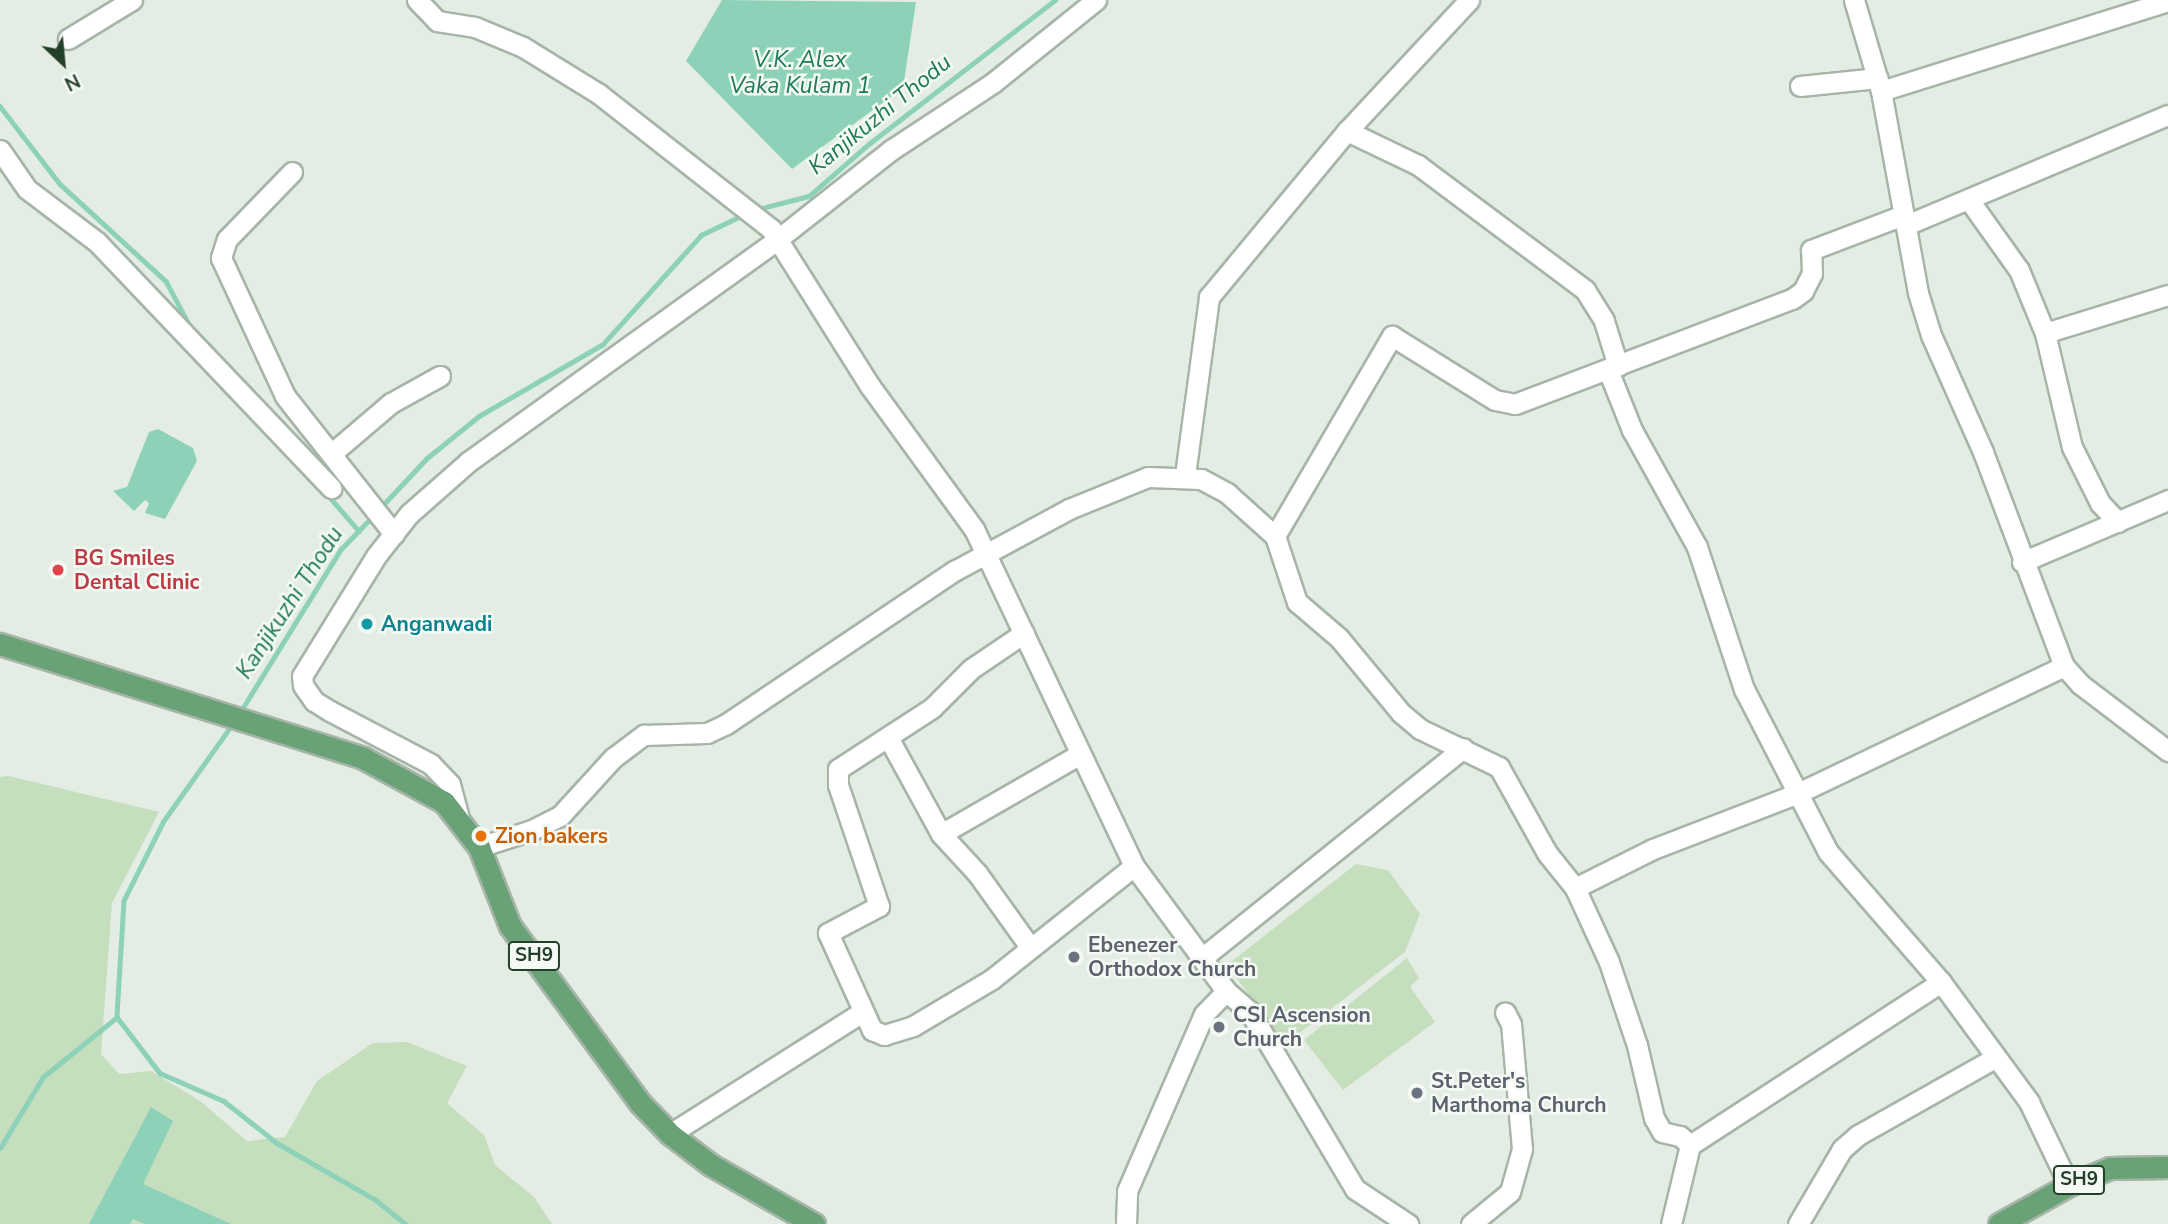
<!DOCTYPE html>
<style>
body{margin:0}
#map{position:relative;width:2168px;height:1224px;overflow:hidden;background:#e4ede4;font-family:"Nunito Sans",sans-serif}
div>[style]{position:absolute}
.green>*{inset:0;background:#c5debd}
.water>*{inset:0;background:#8dd1b9}
.stream>*{height:4.5px;margin:-2.25px;padding:0 2.25px;transform-origin:2.25px;border-radius:2.25px;background:#8dd1b9}
.roads{filter:drop-shadow(2px 0 #a6b5a8) drop-shadow(-2px 0 #a6b5a8) drop-shadow(0 2px #a6b5a8) drop-shadow(0 -2px #a6b5a8)}
.minor>*{height:19px;margin:-9.5px;padding:0 9.5px;transform-origin:9.5px;border-radius:9.5px;background:#fff}
.major>*{height:21px;margin:-10.5px;padding:0 10.5px;transform-origin:10.5px;border-radius:10.5px;background:#69a277}
.dots>*{width:19px;height:19px;translate:-50% -50%;box-sizing:border-box;border:4px solid #f4f9f4;border-radius:50%}
span{translate:-50% -50%;white-space:nowrap;text-align:center;line-height:1.15;-webkit-text-stroke:5px #f4f9f4;paint-order:stroke}
.shield-label span{padding:2px 5px;background:#f4f9f4;border:2px solid;border-radius:5px;-webkit-text-stroke-width:0}
.shield-label{font-size:19px;color:#233f29;font-weight:700}
.health-label{font-size:21px;color:#be3a42;font-weight:700}
.left{translate:0 -50%;text-align:left}
.culture-label{font-size:21px;color:#0d838f;font-weight:700}
.food-label{font-size:21px;color:#c56008;font-weight:700}
.worship-label{font-size:21px;color:#5b616d;font-weight:700}
.water-label{font-size:23px;color:#1e7a5b;font-style:italic}
.north{position:absolute;left:28px;top:28px;width:70px;height:70px;-webkit-text-stroke:5px #f4f9f4;paint-order:stroke;rotate:154deg;font-size:19px;font-weight:700;line-height:28px;text-align:center;color:#233f29}
.north::after{content:'';display:block;margin:auto;width:24px;height:32px;background:#233f29;clip-path:polygon(50% 0,100% 100%,50% 72%,0 100%)}
</style>
<div id="map">
<div class="green">
<div style="clip-path:polygon(9px 776px,159px 812px,112px 903px,101px 1054px,119px 1074px,151px 1071px,200px 1101px,247px 1141px,285px 1137px,317px 1081px,373px 1043px,407px 1042px,467px 1066px,447px 1103px,484px 1135px,495px 1165px,534px 1197px,552px 1224px,0 1224px,0 777px)"></div>
<div style="clip-path:polygon(1356px 864px,1388px 870px,1420px 914px,1405px 952px,1285px 1044px,1227px 965px)"></div>
<div style="clip-path:polygon(1407px 958px,1419px 978px,1410px 987px,1435px 1022px,1343px 1090px,1304px 1040px)"></div>
</div>
<div class="water">
<div style="clip-path:polygon(722px 0,916px 2px,903px 88px,792px 169px,686px 61px)"></div>
<div style="clip-path:polygon(158px 429px,193px 448px,197px 461px,165px 519px,145px 513px,149px 503px,145px 500px,134px 511px,113px 491px,127px 487px,149px 432px)"></div>
<div style="clip-path:polygon(151px 1107px,173px 1121px,143px 1184px,231px 1224px,145px 1224px,133px 1219px,130px 1224px,89px 1224px)"></div>
</div>
<div class="stream">
<div style="left:0;top:106px;width:98px;rotate:52.4deg"></div>
<div style="left:60px;top:184px;width:144px;rotate:42.5deg"></div>
<div style="left:166px;top:281px;width:53px;rotate:62deg"></div>
<div style="left:754px;top:210px;width:57px;rotate:-14.3deg"></div>
<div style="left:809px;top:196px;width:81px;rotate:-41deg"></div>
<div style="left:870px;top:143px;width:234px;rotate:-37.7deg"></div>
<div style="left:327px;top:494px;width:49px;rotate:49.1deg"></div>
<div style="left:381px;top:507px;width:67px;rotate:-46.8deg"></div>
<div style="left:427px;top:458px;width:67px;rotate:-38.9deg"></div>
<div style="left:479px;top:416px;width:143px;rotate:-30.1deg"></div>
<div style="left:603px;top:344px;width:147px;rotate:-48deg"></div>
<div style="left:701px;top:235px;width:47px;rotate:-25.5deg"></div>
<div style="left:239px;top:714px;width:194px;rotate:-58.3deg"></div>
<div style="left:341px;top:549px;width:46px;rotate:-45.9deg"></div>
<div style="left:233px;top:724px;width:119px;rotate:125.4deg"></div>
<div style="left:164px;top:821px;width:89px;rotate:116.6deg"></div>
<div style="left:124px;top:901px;width:116px;rotate:93.5deg"></div>
<div style="left:117px;top:1017px;width:71px;rotate:52.5deg"></div>
<div style="left:160px;top:1073px;width:70px;rotate:23.6deg"></div>
<div style="left:224px;top:1101px;width:68px;rotate:38.4deg"></div>
<div style="left:277px;top:1143px;width:114px;rotate:29.9deg"></div>
<div style="left:376px;top:1200px;width:38px;rotate:39deg"></div>
<div style="left:0;top:1148px;width:83px;rotate:-58.8deg"></div>
<div style="left:43px;top:1077px;width:95px;rotate:-39deg"></div>
</div>
<div class="roads">
<div class="minor">
<div style="left:417px;top:0;width:29px;rotate:46deg"></div>
<div style="left:437px;top:21px;width:38px;rotate:9deg"></div>
<div style="left:475px;top:27px;width:52px;rotate:22.6deg"></div>
<div style="left:523px;top:47px;width:89px;rotate:31.7deg"></div>
<div style="left:599px;top:94px;width:219px;rotate:38.1deg"></div>
<div style="left:771px;top:229px;width:186px;rotate:57.8deg"></div>
<div style="left:870px;top:386px;width:177px;rotate:54deg"></div>
<div style="left:974px;top:529px;width:373px;rotate:64.6deg"></div>
<div style="left:1134px;top:866px;width:155px;rotate:53.6deg"></div>
<div style="left:1226px;top:991px;width:32px;rotate:41deg"></div>
<div style="left:1250px;top:1012px;width:206px;rotate:59.3deg"></div>
<div style="left:1355px;top:1189px;width:64px;rotate:33.4deg"></div>
<div style="left:1854px;top:0;width:95px;rotate:73.5deg"></div>
<div style="left:1881px;top:91px;width:205px;rotate:79.6deg"></div>
<div style="left:1918px;top:293px;width:44px;rotate:72.8deg"></div>
<div style="left:1931px;top:335px;width:128px;rotate:66deg"></div>
<div style="left:1983px;top:452px;width:229px;rotate:69.3deg"></div>
<div style="left:2064px;top:666px;width:24px;rotate:48deg"></div>
<div style="left:2080px;top:684px;width:111px;rotate:37.3deg"></div>
<div style="left:68px;top:39px;width:75px;rotate:-31.4deg"></div>
<div style="left:1800px;top:86px;width:78px;rotate:-5.9deg"></div>
<div style="left:1881px;top:91px;width:301px;rotate:-17.4deg"></div>
<div style="left:1347px;top:131px;width:79px;rotate:25.6deg"></div>
<div style="left:1418px;top:165px;width:209px;rotate:36.8deg"></div>
<div style="left:1585px;top:290px;width:36px;rotate:58deg"></div>
<div style="left:1604px;top:321px;width:47px;rotate:72.7deg"></div>
<div style="left:0;top:150px;width:47px;rotate:55.3deg"></div>
<div style="left:27px;top:189px;width:88px;rotate:37.1deg"></div>
<div style="left:97px;top:242px;width:340px;rotate:46.4deg"></div>
<div style="left:292px;top:172px;width:93px;rotate:134.1deg"></div>
<div style="left:227px;top:239px;width:20px;rotate:108deg"></div>
<div style="left:221px;top:258px;width:152px;rotate:65.1deg"></div>
<div style="left:285px;top:396px;width:176px;rotate:51.7deg"></div>
<div style="left:1969px;top:200px;width:86px;rotate:54.5deg"></div>
<div style="left:2019px;top:270px;width:68px;rotate:67.6deg"></div>
<div style="left:2045px;top:333px;width:117px;rotate:76.7deg"></div>
<div style="left:2072px;top:447px;width:63px;rotate:63.4deg"></div>
<div style="left:2100px;top:503px;width:26px;rotate:47deg"></div>
<div style="left:1906px;top:225px;width:284px;rotate:-22.8deg"></div>
<div style="left:2045px;top:333px;width:129px;rotate:-17.2deg"></div>
<div style="left:1608px;top:370px;width:65px;rotate:68.2deg"></div>
<div style="left:1632px;top:430px;width:134px;rotate:60.9deg"></div>
<div style="left:1697px;top:547px;width:150px;rotate:71.7deg"></div>
<div style="left:1744px;top:689px;width:183px;rotate:62.7deg"></div>
<div style="left:1828px;top:852px;width:172px;rotate:49deg"></div>
<div style="left:1941px;top:982px;width:149px;rotate:53.7deg"></div>
<div style="left:2029px;top:1102px;width:92px;rotate:64.3deg"></div>
<div style="left:331px;top:454px;width:79px;rotate:-40.4deg"></div>
<div style="left:391px;top:403px;width:56px;rotate:-28.9deg"></div>
<div style="left:1185px;top:475px;width:180px;rotate:-82.3deg"></div>
<div style="left:1209px;top:297px;width:216px;rotate:-50.3deg"></div>
<div style="left:1347px;top:131px;width:179px;rotate:-47deg"></div>
<div style="left:1275px;top:536px;width:232px;rotate:-59.7deg"></div>
<div style="left:1392px;top:336px;width:121px;rotate:31.9deg"></div>
<div style="left:1495px;top:400px;width:20px;rotate:11deg"></div>
<div style="left:1515px;top:404px;width:296px;rotate:-20.8deg"></div>
<div style="left:1792px;top:299px;width:14px;rotate:-36deg"></div>
<div style="left:1803px;top:291px;width:20px;rotate:-63deg"></div>
<div style="left:1812px;top:273px;width:23px;rotate:-92deg"></div>
<div style="left:1811px;top:250px;width:98px;rotate:-20.8deg"></div>
<div style="left:2022px;top:562px;width:159px;rotate:-23deg"></div>
<div style="left:1024px;top:633px;width:64px;rotate:145.8deg"></div>
<div style="left:971px;top:669px;width:55px;rotate:135deg"></div>
<div style="left:932px;top:708px;width:112px;rotate:147deg"></div>
<div style="left:838px;top:769px;width:16px;rotate:90deg"></div>
<div style="left:838px;top:785px;width:128px;rotate:71.3deg"></div>
<div style="left:879px;top:906px;width:58px;rotate:152.1deg"></div>
<div style="left:828px;top:933px;width:107px;rotate:65.6deg"></div>
<div style="left:872px;top:1030px;width:13px;rotate:23deg"></div>
<div style="left:884px;top:1035px;width:30px;rotate:-17deg"></div>
<div style="left:913px;top:1026px;width:92px;rotate:-30.7deg"></div>
<div style="left:992px;top:979px;width:181px;rotate:-38.5deg"></div>
<div style="left:889px;top:739px;width:108px;rotate:61.3deg"></div>
<div style="left:941px;top:834px;width:53px;rotate:47.3deg"></div>
<div style="left:977px;top:873px;width:91px;rotate:54.4deg"></div>
<div style="left:459px;top:818px;width:35px;rotate:-105deg"></div>
<div style="left:450px;top:784px;width:28px;rotate:-134deg"></div>
<div style="left:431px;top:764px;width:114px;rotate:-152.3deg"></div>
<div style="left:330px;top:711px;width:19px;rotate:-148deg"></div>
<div style="left:314px;top:701px;width:19px;rotate:-125deg"></div>
<div style="left:303px;top:685px;width:9px;rotate:-96deg"></div>
<div style="left:302px;top:676px;width:141px;rotate:-58.3deg"></div>
<div style="left:376px;top:556px;width:53px;rotate:-51.8deg"></div>
<div style="left:409px;top:514px;width:79px;rotate:-41.4deg"></div>
<div style="left:468px;top:462px;width:382px;rotate:-35.7deg"></div>
<div style="left:778px;top:239px;width:144px;rotate:-38.2deg"></div>
<div style="left:891px;top:150px;width:123px;rotate:-33.4deg"></div>
<div style="left:994px;top:82px;width:131px;rotate:-38.8deg"></div>
<div style="left:941px;top:834px;width:160px;rotate:-29.9deg"></div>
<div style="left:479px;top:847px;width:56px;rotate:-17.8deg"></div>
<div style="left:532px;top:830px;width:31px;rotate:-27deg"></div>
<div style="left:560px;top:816px;width:79px;rotate:-47.6deg"></div>
<div style="left:613px;top:758px;width:39px;rotate:-37deg"></div>
<div style="left:644px;top:735px;width:63px;rotate:-1.8deg"></div>
<div style="left:707px;top:733px;width:21px;rotate:-25deg"></div>
<div style="left:726px;top:724px;width:275px;rotate:-33.9deg"></div>
<div style="left:954px;top:571px;width:131px;rotate:-28.3deg"></div>
<div style="left:1069px;top:509px;width:85px;rotate:-22.1deg"></div>
<div style="left:1148px;top:477px;width:53px;rotate:2.2deg"></div>
<div style="left:1201px;top:479px;width:30px;rotate:28deg"></div>
<div style="left:1227px;top:493px;width:64px;rotate:41.9deg"></div>
<div style="left:1275px;top:536px;width:70px;rotate:71.6deg"></div>
<div style="left:1297px;top:602px;width:55px;rotate:40.6deg"></div>
<div style="left:1339px;top:638px;width:97px;rotate:50.4deg"></div>
<div style="left:1401px;top:713px;width:25px;rotate:40deg"></div>
<div style="left:1420px;top:729px;width:88px;rotate:25.7deg"></div>
<div style="left:1499px;top:767px;width:98px;rotate:60.8deg"></div>
<div style="left:1547px;top:853px;width:45px;rotate:51.3deg"></div>
<div style="left:1575px;top:888px;width:81px;rotate:65.3deg"></div>
<div style="left:1609px;top:962px;width:88px;rotate:71.4deg"></div>
<div style="left:1637px;top:1045px;width:75px;rotate:76.9deg"></div>
<div style="left:1654px;top:1118px;width:16px;rotate:60deg"></div>
<div style="left:1662px;top:1132px;width:18px;rotate:13deg"></div>
<div style="left:1680px;top:1136px;width:13px;rotate:42deg"></div>
<div style="left:1690px;top:1145px;width:81px;rotate:103.5deg"></div>
<div style="left:1575px;top:888px;width:87px;rotate:-26.6deg"></div>
<div style="left:1653px;top:849px;width:155px;rotate:-21.1deg"></div>
<div style="left:1798px;top:793px;width:295px;rotate:-25.5deg"></div>
<div style="left:1202px;top:958px;width:335px;rotate:-38.8deg"></div>
<div style="left:670px;top:1134px;width:227px;rotate:-32.4deg"></div>
<div style="left:1690px;top:1145px;width:299px;rotate:-33deg"></div>
<div style="left:1126px;top:1224px;width:33px;rotate:-88deg"></div>
<div style="left:1127px;top:1191px;width:193px;rotate:-66.5deg"></div>
<div style="left:1204px;top:1014px;width:32px;rotate:-46deg"></div>
<div style="left:1471px;top:1224px;width:50px;rotate:-39.4deg"></div>
<div style="left:1510px;top:1192px;width:45px;rotate:-74.4deg"></div>
<div style="left:1522px;top:1149px;width:125px;rotate:-95deg"></div>
<div style="left:1511px;top:1024px;width:13px;rotate:-117deg"></div>
<div style="left:1798px;top:1224px;width:87px;rotate:-59.6deg"></div>
<div style="left:1842px;top:1149px;width:21px;rotate:-41deg"></div>
<div style="left:1858px;top:1135px;width:155px;rotate:-29.4deg"></div>
</div>
<div class="major">
<div style="left:0;top:644px;width:380px;rotate:17.4deg"></div>
<div style="left:363px;top:758px;width:92px;rotate:28.5deg"></div>
<div style="left:444px;top:802px;width:57px;rotate:52.1deg"></div>
<div style="left:479px;top:847px;width:85px;rotate:68.6deg"></div>
<div style="left:510px;top:926px;width:220px;rotate:53.7deg"></div>
<div style="left:640px;top:1103px;width:43px;rotate:45.9deg"></div>
<div style="left:670px;top:1134px;width:51px;rotate:37.1deg"></div>
<div style="left:711px;top:1165px;width:119px;rotate:29.8deg"></div>
<div style="left:1999px;top:1224px;width:80px;rotate:-29.1deg"></div>
<div style="left:2069px;top:1185px;width:44px;rotate:-22.5deg"></div>
<div style="left:2110px;top:1168px;width:58px;rotate:-1deg"></div>
</div>
</div>
<div class="dots">
<div style="left:58px;top:570px;background:#e0444e"></div>
<div style="left:367px;top:624px;background:#0f9aa8"></div>
<div style="left:481px;top:836px;background:#e8710a"></div>
<div style="left:1074px;top:957px;background:#6b7280"></div>
<div style="left:1219px;top:1027px;background:#6b7280"></div>
<div style="left:1417px;top:1093px;background:#6b7280"></div>
</div>
<div class="shield-label">
<span style="left:534px;top:956px">SH9</span>
<span style="left:2079px;top:1180px">SH9</span>
</div>
<div class="health-label">
<span class="left" style="left:74px;top:570px">BG Smiles<br>Dental Clinic</span>
</div>
<div class="culture-label">
<span class="left" style="left:381px;top:624px">Anganwadi</span>
</div>
<div class="food-label">
<span class="left" style="left:495px;top:836px">Zion bakers</span>
</div>
<div class="worship-label">
<span class="left" style="left:1088px;top:957px">Ebenezer<br>Orthodox Church</span>
<span class="left" style="left:1233px;top:1027px">CSI Ascension<br>Church</span>
<span class="left" style="left:1431px;top:1093px">St.Peter's<br>Marthoma Church</span>
</div>
<div class="water-label">
<span style="left:800px;top:73px">V.K. Alex<br>Vaka Kulam 1</span>
<span style="left:880px;top:115px;rotate:-39deg">Kanjikuzhi Thodu</span>
<span style="left:290px;top:603px;rotate:-57deg">Kanjikuzhi Thodu</span>
</div>
<div class="north">N</div>
</div>
